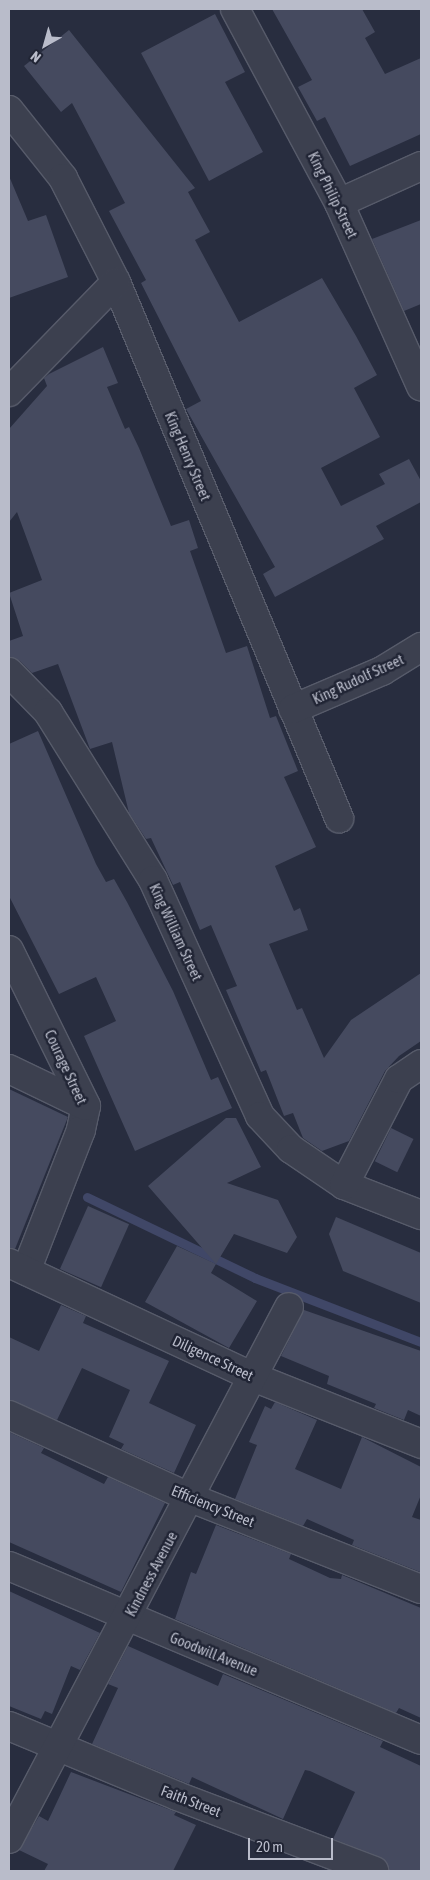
<!DOCTYPE html>
<style>
body{margin:0}
#map{position:relative;width:430px;height:1880px;overflow:hidden;background:#282d3f;font-family:"Asap Condensed",sans-serif}
div>[style]{position:absolute}
.stream>*{height:9px;margin:-4.5px;padding:0 4.5px;transform-origin:4.5px;border-radius:4.5px;background:#404767}
.building>*{inset:0;background:#454a5f;transform-origin:0 0}
.roads{filter:drop-shadow(1px 0 #575b6a) drop-shadow(-1px 0 #575b6a) drop-shadow(0 1px #575b6a) drop-shadow(0 -1px #575b6a)}
.minor>*{height:28px;margin:-14px;padding:0 14px;transform-origin:14px;border-radius:14px;background:#3c404f}
span{translate:-50% -50%;white-space:nowrap;text-align:center;line-height:1.15;-webkit-text-stroke:5px #212535;paint-order:stroke}
.street-label{font-size:15px;color:#b9bcca}
.frame{position:absolute;inset:0;border:10px solid #b9bcca;pointer-events:none}
.north{position:absolute;left:20px;top:20px;width:50px;height:50px;-webkit-text-stroke:4px #212535;paint-order:stroke;rotate:218deg;font-size:14px;font-weight:700;line-height:20px;text-align:center;color:#b9bcca}
.north::after{content:'';display:block;margin:auto;width:18px;height:22px;background:#b9bcca;clip-path:polygon(50% 0,100% 100%,50% 72%,0 100%)}
.scale{position:absolute;left:248px;top:1838px;width:85px;height:22px;box-sizing:border-box;border:2px solid #b9bcca;border-top:0;padding-left:6px;font-size:15px;line-height:18px;white-space:nowrap;color:#b9bcca;-webkit-text-stroke:4px #212535;paint-order:stroke}
</style>
<div id="map">
<div class="stream">
<div style="left:87px;top:1197px;width:187px;rotate:25.7deg"></div>
<div style="left:255px;top:1278px;width:178px;rotate:21.1deg"></div>
</div>
<div class="building">
<div style="clip-path:polygon(272px 9px,362px 9px,375px 32px,365px 38px,385px 74px,421px 58px,421px 134px,350px 166px,325px 117px,317px 121px,298px 87px,312px 80px)"></div>
<div style="clip-path:polygon(215px 14px,245px 72px,225px 82px,263px 152px,209px 181px,141px 53px)"></div>
<div style="clip-path:polygon(69px 30px,195px 188px,188px 192px,210px 232px,195px 240px,239px 322px,322px 278px,356px 336px,377px 375px,354px 388px,380px 437px,321px 468px,341px 506px,385px 484px,379px 474px,409px 459px,421px 481px,421px 502px,376px 526px,384px 539px,275px 597px,263px 574px,275px 567px,186px 409px,201px 401px,141px 283px,146px 280px,109px 211px,125px 203px,72px 103px,61px 112px,24px 66px)"></div>
<div style="clip-path:polygon(9px 176px,28px 221px,46px 215px,68px 277px,9px 298px)"></div>
<div style="clip-path:polygon(421px 220px,421px 304px,404px 311px,372px 239px)"></div>
<div style="clip-path:polygon(103px 347px,118px 383px,107px 387px,125px 429px,129px 427px,139px 448px,171px 526px,189px 520px,198px 548px,190px 551px,226px 653px,247px 646px,270px 718px,276px 716px,298px 771px,284px 777px,316px 847px,275px 866px,294px 911px,300px 908px,308px 930px,269px 944px,297px 1010px,302px 1008px,324px 1058px,351px 1020px,421px 973px,421px 1041px,399px 1056px,385px 1071px,349px 1141px,322px 1151px,303px 1138px,293px 1113px,284px 1116px,266px 1070px,261px 1072px,226px 990px,237px 986px,211px 925px,200px 930px,180px 882px,173px 885px,151px 838px,146px 839px,129px 813px,112px 742px,90px 749px,58px 664px,32px 673px,20px 661px,9px 657px,9px 641px,23px 636px,9px 593px,42px 580px,17px 512px,9px 522px,9px 429px,47px 386px,44px 378px,49px 374px)"></div>
<div style="clip-path:polygon(38px 731px,96px 864px,106px 882px,114px 879px,127px 902px,173px 991px,211px 1080px,218px 1077px,232px 1108px,135px 1151px,84px 1036px,116px 1021px,96px 977px,59px 994px,9px 896px,9px 744px)"></div>
<div style="clip-path:polygon(9px 1089px,68px 1117px,15px 1249px,9px 1248px)"></div>
<div style="clip-path:polygon(226px 1118px,236px 1118px,261px 1167px,227px 1183px,278px 1200px,297px 1237px,287px 1253px,234px 1234px,216px 1264px,148px 1186px)"></div>
<div style="left:391px;top:1128px;width:25px;height:37px;rotate:26deg"></div>
<div style="left:88px;top:1206px;width:45px;height:69px;rotate:24deg"></div>
<div style="clip-path:polygon(336px 1217px,421px 1253px,421px 1303px,343px 1271px,329px 1234px)"></div>
<div style="clip-path:polygon(177px 1246px,216px 1264px,211px 1273px,257px 1301px,229px 1348px,145px 1302px)"></div>
<div style="clip-path:polygon(61px 1305px,86px 1316px,83px 1323px,169px 1361px,149px 1403px,196px 1425px,174px 1473px,121px 1449px,124px 1444px,109px 1437px,130px 1390px,82px 1368px,57px 1420px,9px 1400px,9px 1337px,39px 1351px)"></div>
<div style="clip-path:polygon(304px 1310px,421px 1351px,421px 1416px,408px 1410px,404px 1420px,374px 1408px,376px 1404px,327px 1384px,329px 1376px,281px 1356px)"></div>
<div style="clip-path:polygon(275px 1402px,317px 1420px,295px 1469px,341px 1489px,362px 1437px,421px 1467px,421px 1495px,412px 1517px,421px 1520px,420px 1572px,352px 1545px,354px 1540px,307px 1519px,303px 1526px,235px 1499px,257px 1445px,249px 1442px,265px 1406px,271px 1409px)"></div>
<div style="clip-path:polygon(9px 1432px,44px 1448px,41px 1453px,104px 1484px,108px 1477px,165px 1503px,121px 1592px,9px 1542px)"></div>
<div style="clip-path:polygon(216px 1525px,291px 1554px,289px 1559px,330px 1578px,341px 1579px,342px 1575px,421px 1608px,421px 1718px,399px 1708px,396px 1713px,175px 1619px,191px 1572px,196px 1574px)"></div>
<div style="clip-path:polygon(9px 1591px,100px 1633px,80px 1670px,71px 1666px,52px 1714px,45px 1711px,41px 1719px,9px 1706px)"></div>
<div style="clip-path:polygon(128px 1646px,218px 1686px,223px 1674px,383px 1741px,380px 1747px,421px 1766px,421px 1871px,389px 1871px,380px 1857px,333px 1839px,355px 1792px,310px 1771px,305px 1770px,283px 1819px,192px 1777px,189px 1784px,92px 1744px,118px 1688px,108px 1684px)"></div>
<div style="clip-path:polygon(71px 1772px,176px 1812px,174px 1815px,196px 1825px,173px 1871px,44px 1871px,48px 1864px,19px 1850px,39px 1816px,48px 1821px)"></div>
</div>
<div class="roads">
<div class="minor">
<div style="left:235px;top:9px;width:220px;rotate:61.8deg"></div>
<div style="left:339px;top:203px;width:201px;rotate:65.9deg"></div>
<div style="left:9px;top:110px;width:87px;rotate:51.5deg"></div>
<div style="left:63px;top:178px;width:117px;rotate:63deg"></div>
<div style="left:116px;top:282px;width:581px;rotate:67.41deg"></div>
<div style="left:339px;top:203px;width:90px;rotate:-24.3deg"></div>
<div style="left:9px;top:392px;width:153px;rotate:-45.8deg"></div>
<div style="left:9px;top:672px;width:56px;rotate:45.7deg"></div>
<div style="left:48px;top:712px;width:198px;rotate:58deg"></div>
<div style="left:153px;top:880px;width:259px;rotate:65.6deg"></div>
<div style="left:260px;top:1116px;width:45px;rotate:46.8deg"></div>
<div style="left:291px;top:1149px;width:64px;rotate:34.2deg"></div>
<div style="left:344px;top:1185px;width:83px;rotate:21.3deg"></div>
<div style="left:293px;top:709px;width:97px;rotate:-23.1deg"></div>
<div style="left:382px;top:671px;width:46px;rotate:-31.6deg"></div>
<div style="left:9px;top:950px;width:174px;rotate:63.7deg"></div>
<div style="left:86px;top:1106px;width:25px;rotate:102deg"></div>
<div style="left:81px;top:1130px;width:151px;rotate:111.3deg"></div>
<div style="left:9px;top:1069px;width:85px;rotate:25.7deg"></div>
<div style="left:344px;top:1185px;width:119px;rotate:-62.6deg"></div>
<div style="left:399px;top:1079px;width:27px;rotate:-34deg"></div>
<div style="left:9px;top:1263px;width:269px;rotate:25deg"></div>
<div style="left:253px;top:1377px;width:181px;rotate:21.7deg"></div>
<div style="left:9px;top:1415px;width:200px;rotate:24.5deg"></div>
<div style="left:191px;top:1498px;width:247px;rotate:21.6deg"></div>
<div style="left:9px;top:1566px;width:447px;rotate:22.9deg"></div>
<div style="left:9px;top:1726px;width:182px;rotate:22.6deg"></div>
<div style="left:177px;top:1796px;width:211px;rotate:20.8deg"></div>
<div style="left:9px;top:1839px;width:601px;rotate:-62.24deg"></div>
</div>
</div>
<div class="street-label">
<span style="left:333px;top:195px;rotate:64deg">King Philip Street</span>
<span style="left:188px;top:456px;rotate:67deg">King Henry Street</span>
<span style="left:358px;top:679px;rotate:-25deg">King Rudolf Street</span>
<span style="left:176px;top:932px;rotate:65deg">King William Street</span>
<span style="left:66px;top:1067px;rotate:65deg">Courage Street</span>
<span style="left:213px;top:1358px;rotate:25deg">Diligence Street</span>
<span style="left:213px;top:1506px;rotate:22deg">Efficiency Street</span>
<span style="left:151px;top:1574px;rotate:-62deg">Kindness Avenue</span>
<span style="left:214px;top:1654px;rotate:22deg">Goodwill Avenue</span>
<span style="left:191px;top:1801px;rotate:21deg">Faith Street</span>
</div>
<div class="frame"></div>
<div class="north">N</div>
<div class="scale">20 m</div>
</div>
